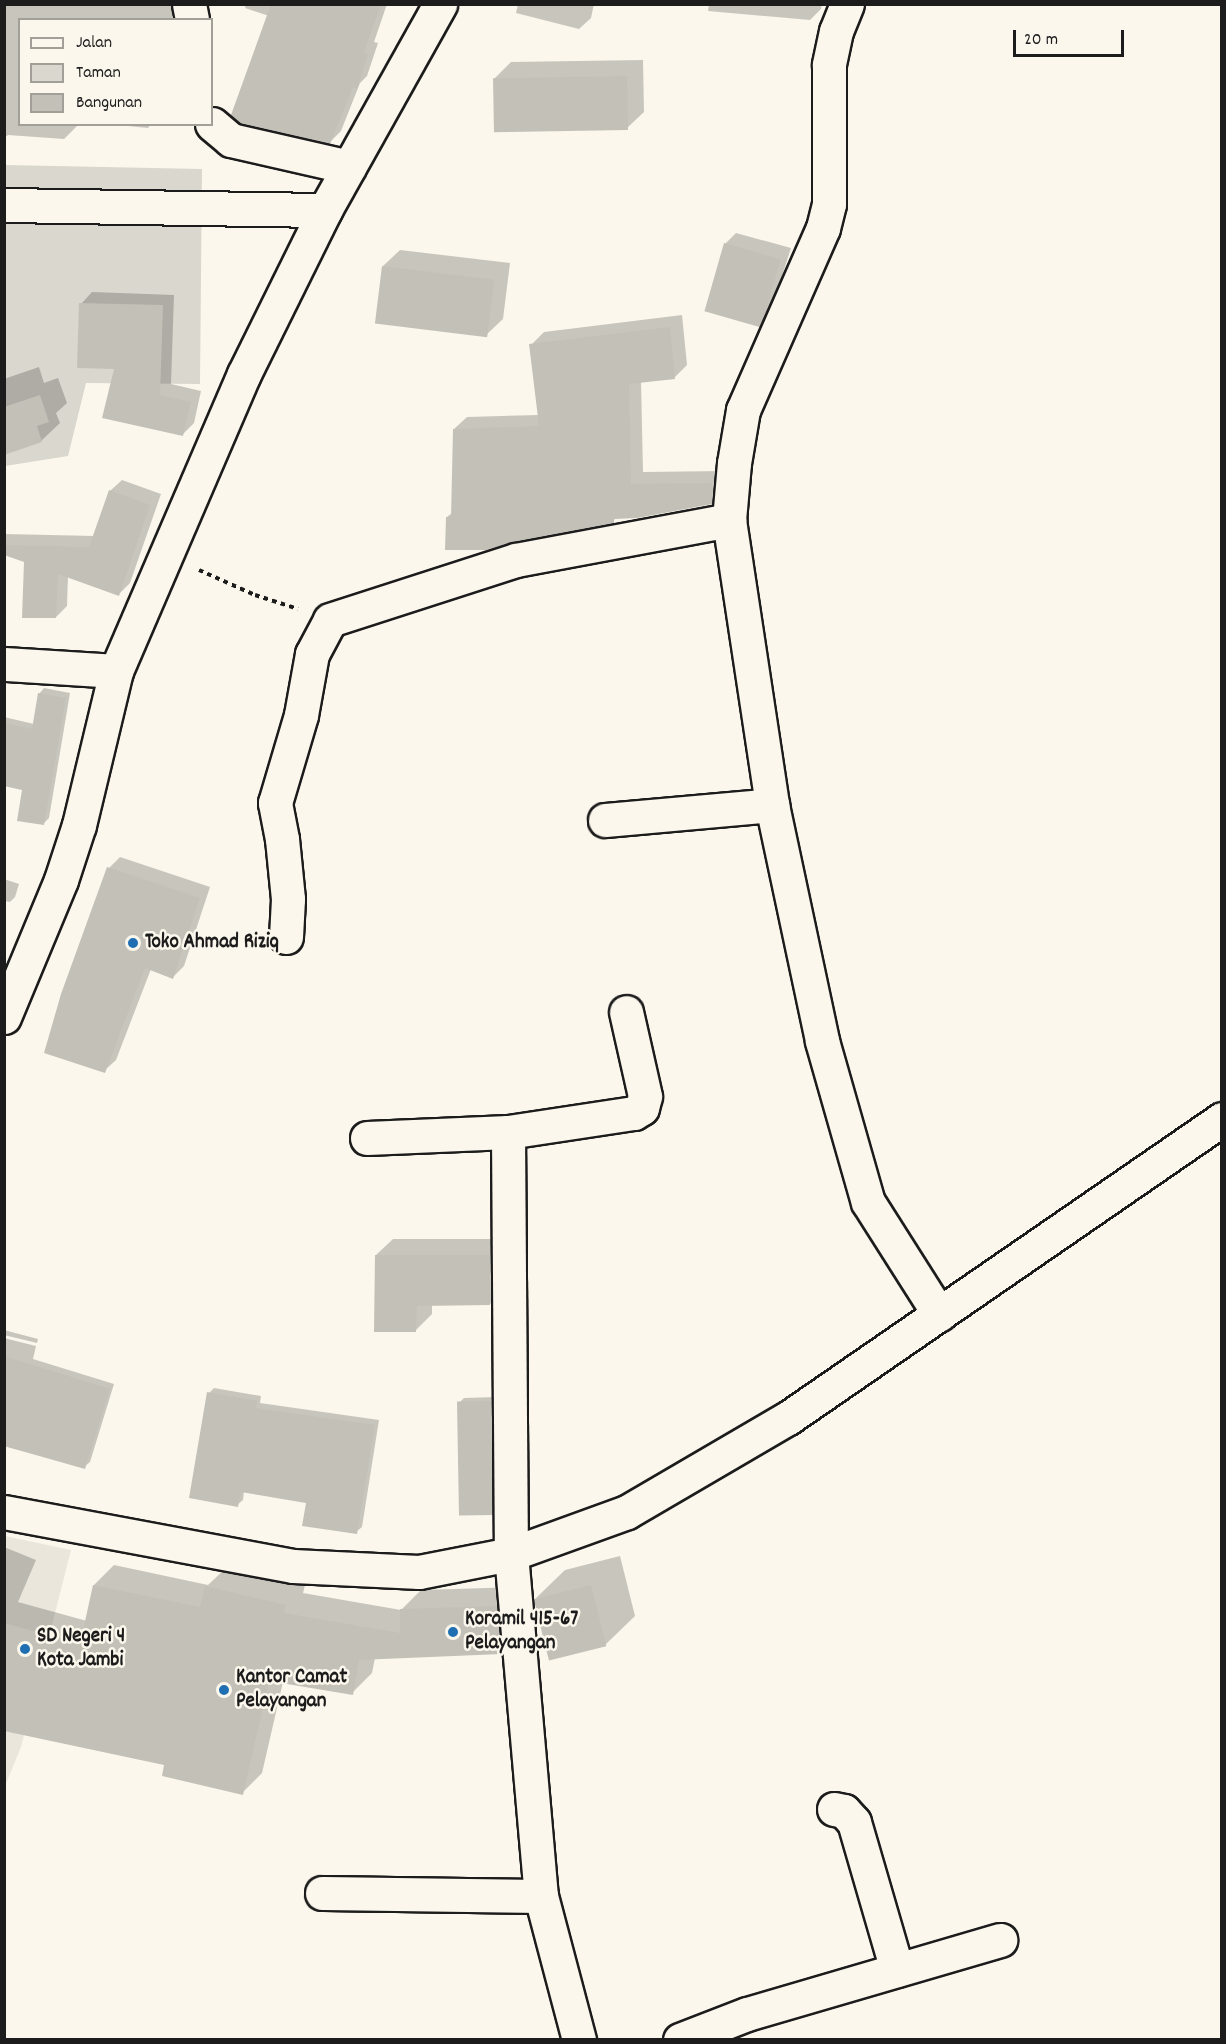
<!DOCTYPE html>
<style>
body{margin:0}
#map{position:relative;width:1226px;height:2044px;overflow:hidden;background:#fbf7ec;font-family:Dekko,sans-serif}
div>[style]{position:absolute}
.built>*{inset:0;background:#eae6dc}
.green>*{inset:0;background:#dad7ce}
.shadow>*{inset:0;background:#0003}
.building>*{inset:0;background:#c3c0b8;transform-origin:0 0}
.path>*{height:4px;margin-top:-2px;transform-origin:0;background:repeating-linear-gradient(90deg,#1c1c1c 0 4.5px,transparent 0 9px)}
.roads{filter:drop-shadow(2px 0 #1c1c1c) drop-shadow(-2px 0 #1c1c1c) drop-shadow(0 2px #1c1c1c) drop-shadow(0 -2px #1c1c1c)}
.street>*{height:33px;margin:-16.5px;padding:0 16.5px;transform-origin:16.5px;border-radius:16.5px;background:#fbf7ec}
.secondary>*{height:33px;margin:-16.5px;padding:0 16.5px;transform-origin:16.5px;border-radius:16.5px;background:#fbf7ec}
.dots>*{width:16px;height:16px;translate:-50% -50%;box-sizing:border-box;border:3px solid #fbf7ec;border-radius:50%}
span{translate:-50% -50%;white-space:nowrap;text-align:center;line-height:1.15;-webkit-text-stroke:5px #fbf7ec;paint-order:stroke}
.poi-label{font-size:21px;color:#1c1c1c;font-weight:700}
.left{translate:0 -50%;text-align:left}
.frame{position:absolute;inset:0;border:6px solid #1c1c1c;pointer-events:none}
.legend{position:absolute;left:18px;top:18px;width:195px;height:108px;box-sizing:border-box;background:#fbf7ec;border:2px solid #a29f99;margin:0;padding:8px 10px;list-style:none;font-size:18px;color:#1c1c1c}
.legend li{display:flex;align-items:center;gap:12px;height:30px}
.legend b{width:30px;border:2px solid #a29f99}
.scale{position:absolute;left:1013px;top:30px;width:111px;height:27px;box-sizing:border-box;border:3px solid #1c1c1c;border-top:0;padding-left:8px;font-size:18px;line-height:21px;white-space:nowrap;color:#1c1c1c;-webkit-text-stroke:4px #fbf7ec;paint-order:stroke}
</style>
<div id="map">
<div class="built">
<div style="clip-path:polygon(5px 1536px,71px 1550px,21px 1747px,5px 1786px)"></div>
</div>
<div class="green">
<div style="clip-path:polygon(5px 165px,202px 169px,200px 384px,86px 383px,68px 456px,5px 466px)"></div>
</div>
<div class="shadow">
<div style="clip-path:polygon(4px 4px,172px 4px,172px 20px,20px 20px,20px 124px,77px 126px,64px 139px,8px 135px,4px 138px)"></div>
<div style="clip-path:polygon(246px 4px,387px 4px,374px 42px,378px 43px,367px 76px,360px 83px,341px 131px,330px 142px,269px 16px,245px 8px)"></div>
<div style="clip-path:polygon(518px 4px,594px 4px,591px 18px,579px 29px,516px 13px)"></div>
<div style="clip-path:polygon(709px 4px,822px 4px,821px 9px,810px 20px,708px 11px)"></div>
<div style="clip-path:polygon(643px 60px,644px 112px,627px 128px,494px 79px,511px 62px)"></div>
<div style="clip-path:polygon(108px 124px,151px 124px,148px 128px)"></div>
<div style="clip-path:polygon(736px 233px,791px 248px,770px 313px,759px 324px,725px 244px)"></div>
<div style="clip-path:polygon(400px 250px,510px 263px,503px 319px,486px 335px,383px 266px)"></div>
<div style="clip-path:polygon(92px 292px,174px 295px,171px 384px,201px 391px,194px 423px,183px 434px,81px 304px)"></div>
<div style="clip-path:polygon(682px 315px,687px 365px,675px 377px,641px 381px,643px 472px,724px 471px,724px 490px,711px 503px,617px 517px,613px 521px,447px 517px,453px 512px,454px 429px,467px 417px,539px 415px,531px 345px,544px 332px)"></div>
<div style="clip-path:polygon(39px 367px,44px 383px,58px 378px,67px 403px,56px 413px,60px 423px,41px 441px,4px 454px,4px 379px)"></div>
<div style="clip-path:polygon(122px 480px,161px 494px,130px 583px,119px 594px,68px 576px,67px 606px,56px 617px,25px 561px,4px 554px,4px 534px,95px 536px,110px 491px)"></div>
<div style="clip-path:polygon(44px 688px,70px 693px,49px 818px,44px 823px,23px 789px,4px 785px,4px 717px,34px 724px,39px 694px)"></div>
<div style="clip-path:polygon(120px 857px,210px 887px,184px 966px,173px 977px,151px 969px,116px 1060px,104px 1071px,109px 868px)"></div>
<div style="clip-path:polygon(4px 879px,19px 884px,15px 897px,10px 902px,4px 901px)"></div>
<div style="clip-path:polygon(393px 1239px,506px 1239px,506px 1287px,490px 1304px,432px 1304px,432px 1314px,416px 1330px,376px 1255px)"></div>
<div style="clip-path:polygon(4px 1330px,38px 1339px,37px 1343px,4px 1335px)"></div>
<div style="clip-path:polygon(4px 1338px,36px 1346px,33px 1359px,114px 1384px,90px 1462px,84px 1467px,4px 1446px)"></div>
<div style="clip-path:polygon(214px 1388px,261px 1396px,260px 1403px,379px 1420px,362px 1527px,356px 1532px,307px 1501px,244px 1491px,243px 1500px,237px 1505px,209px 1393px)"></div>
<div style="clip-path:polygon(496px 1397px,497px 1509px,491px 1514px,459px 1403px,464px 1398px)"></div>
<div style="clip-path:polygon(4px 1547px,36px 1560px,18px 1602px,87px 1621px,94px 1585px,114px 1565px,208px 1585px,227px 1567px,305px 1585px,303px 1593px,401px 1610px,421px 1590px,516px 1587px,520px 1633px,500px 1653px,375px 1658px,372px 1673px,352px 1693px,283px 1682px,262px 1773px,242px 1793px,166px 1764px,4px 1729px)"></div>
<div style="clip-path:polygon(620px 1556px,635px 1616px,605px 1645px,535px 1599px,565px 1570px)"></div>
</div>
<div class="building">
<div style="clip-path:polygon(271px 4px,381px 4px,364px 52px,368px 54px,357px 89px,353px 87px,330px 144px,240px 123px,231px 115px)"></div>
<div style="left:627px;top:76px;width:54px;height:134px;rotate:89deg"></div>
<div style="left:724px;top:243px;width:59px;height:71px;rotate:16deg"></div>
<div style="left:382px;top:266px;width:113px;height:58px;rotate:7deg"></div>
<div style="clip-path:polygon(79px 303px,163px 305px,160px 395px,191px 402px,183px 436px,102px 418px,114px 369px,77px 368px)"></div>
<div style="clip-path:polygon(670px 327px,675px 379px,629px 384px,631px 484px,712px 483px,712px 504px,637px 518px,614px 519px,614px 523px,513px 542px,486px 550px,445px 550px,446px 517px,451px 517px,453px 429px,539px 426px,529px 344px)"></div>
<div style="clip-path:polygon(40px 395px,49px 422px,37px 426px,42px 442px,4px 455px,4px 407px)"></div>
<div style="clip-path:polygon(109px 490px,150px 505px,119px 596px,58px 574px,56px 618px,22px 618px,24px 562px,4px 555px,4px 545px,89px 547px)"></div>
<div style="clip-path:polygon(38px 693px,66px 698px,44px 825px,17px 821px,22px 790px,4px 786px,4px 723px,32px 729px)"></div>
<div style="clip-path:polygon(107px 867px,200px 898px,173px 979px,145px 968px,105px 1073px,44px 1053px,61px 994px)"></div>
<div style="clip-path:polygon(375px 1255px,490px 1255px,490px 1305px,417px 1306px,416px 1332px,374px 1332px)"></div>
<div style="clip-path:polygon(4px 1356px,110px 1389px,85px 1469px,4px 1446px)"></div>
<div style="clip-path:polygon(207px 1392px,257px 1401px,256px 1408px,375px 1425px,357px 1534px,302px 1526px,306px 1503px,241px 1492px,238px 1507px,189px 1498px)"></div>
<div style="left:491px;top:1401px;width:114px;height:34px;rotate:89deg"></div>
<div style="clip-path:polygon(93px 1585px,200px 1607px,205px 1586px,286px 1605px,284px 1613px,400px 1633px,400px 1609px,497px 1606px,501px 1654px,359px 1660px,353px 1695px,269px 1681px,243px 1795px,162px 1776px,164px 1765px,4px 1731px,4px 1623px,80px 1644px)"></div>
<div style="left:591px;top:1585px;width:63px;height:59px;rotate:76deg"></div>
</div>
<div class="path">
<div style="left:199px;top:570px;width:61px;rotate:24.1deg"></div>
<div style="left:255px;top:595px;width:45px;rotate:18deg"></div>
</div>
<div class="roads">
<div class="street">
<div style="left:189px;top:4px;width:16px;rotate:79deg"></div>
<div style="left:847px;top:4px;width:29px;rotate:112deg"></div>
<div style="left:836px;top:31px;width:35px;rotate:102deg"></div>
<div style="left:829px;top:65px;width:139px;rotate:90deg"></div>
<div style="left:829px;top:204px;width:25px;rotate:104deg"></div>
<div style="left:823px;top:228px;width:199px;rotate:113.7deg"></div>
<div style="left:743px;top:410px;width:54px;rotate:99.6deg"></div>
<div style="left:734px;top:463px;width:57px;rotate:95deg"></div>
<div style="left:729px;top:520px;width:288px;rotate:81.4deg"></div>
<div style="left:772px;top:805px;width:241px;rotate:78deg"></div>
<div style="left:822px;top:1041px;width:167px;rotate:74.1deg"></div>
<div style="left:868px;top:1202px;width:133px;rotate:57.6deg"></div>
<div style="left:212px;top:124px;width:25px;rotate:40deg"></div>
<div style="left:231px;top:140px;width:121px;rotate:12.9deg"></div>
<div style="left:4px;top:205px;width:321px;rotate:0.9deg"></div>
<div style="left:4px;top:664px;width:112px;rotate:3.6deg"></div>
<div style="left:605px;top:820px;width:168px;rotate:-5.1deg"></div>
<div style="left:286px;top:937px;width:38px;rotate:-87deg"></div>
<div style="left:288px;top:899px;width:60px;rotate:-95.7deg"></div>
<div style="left:282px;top:839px;width:37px;rotate:-101deg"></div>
<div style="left:275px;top:803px;width:92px;rotate:-73.5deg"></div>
<div style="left:301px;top:715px;width:62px;rotate:-79.8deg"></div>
<div style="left:312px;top:654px;width:38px;rotate:-62deg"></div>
<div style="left:330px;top:620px;width:195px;rotate:-17.9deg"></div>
<div style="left:516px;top:560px;width:217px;rotate:-10.6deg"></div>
<div style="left:508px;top:1132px;width:422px;rotate:89.6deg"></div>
<div style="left:511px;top:1554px;width:343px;rotate:85deg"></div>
<div style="left:541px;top:1896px;width:149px;rotate:75.2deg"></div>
<div style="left:367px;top:1138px;width:141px;rotate:-2.4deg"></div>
<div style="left:508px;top:1132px;width:127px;rotate:-8.6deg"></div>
<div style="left:634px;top:1113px;width:9px;rotate:-32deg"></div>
<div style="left:642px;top:1108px;width:12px;rotate:-76deg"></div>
<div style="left:645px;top:1096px;width:86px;rotate:-102.7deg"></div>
<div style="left:834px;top:1809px;width:10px;rotate:11deg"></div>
<div style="left:844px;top:1811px;width:15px;rotate:48deg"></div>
<div style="left:854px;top:1822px;width:154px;rotate:73.8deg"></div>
<div style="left:322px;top:1893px;width:219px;rotate:0.8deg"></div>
<div style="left:680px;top:2040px;width:72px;rotate:-21.2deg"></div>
<div style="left:747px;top:2014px;width:264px;rotate:-16.3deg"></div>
</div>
<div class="secondary">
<div style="left:4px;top:1017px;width:148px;rotate:-67.4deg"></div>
<div style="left:61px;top:880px;width:58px;rotate:-71.9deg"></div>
<div style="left:79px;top:825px;width:158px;rotate:-76.5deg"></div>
<div style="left:116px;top:671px;width:323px;rotate:-66.7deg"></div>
<div style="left:244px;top:374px;width:183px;rotate:-63.7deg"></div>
<div style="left:325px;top:210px;width:236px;rotate:-60.8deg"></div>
<div style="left:4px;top:1512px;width:294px;rotate:10.6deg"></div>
<div style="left:293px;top:1566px;width:126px;rotate:2.7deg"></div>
<div style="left:419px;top:1572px;width:94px;rotate:-11.1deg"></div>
<div style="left:511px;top:1554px;width:123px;rotate:-19.9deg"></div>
<div style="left:627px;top:1512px;width:186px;rotate:-30.3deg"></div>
<div style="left:788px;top:1418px;width:527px;rotate:-34.56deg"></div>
</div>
</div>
<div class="dots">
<div style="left:133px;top:943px;background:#1f6fb2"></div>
<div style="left:453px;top:1632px;background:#1f6fb2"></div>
<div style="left:25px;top:1649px;background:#1f6fb2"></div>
<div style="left:224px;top:1690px;background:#1f6fb2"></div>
</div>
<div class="poi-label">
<span class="left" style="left:145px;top:943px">Toko Ahmad Riziq</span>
<span class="left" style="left:465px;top:1632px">Koramil 415-67<br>Pelayangan</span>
<span class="left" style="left:37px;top:1649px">SD Negeri 4<br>Kota Jambi</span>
<span class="left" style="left:236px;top:1690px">Kantor Camat<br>Pelayangan</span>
</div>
<div class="frame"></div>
<ul class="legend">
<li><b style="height:8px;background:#fbf7ec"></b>Jalan</li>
<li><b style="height:16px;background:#dad7ce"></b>Taman</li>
<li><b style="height:16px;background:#c3c0b8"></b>Bangunan</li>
</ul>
<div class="scale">20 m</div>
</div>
